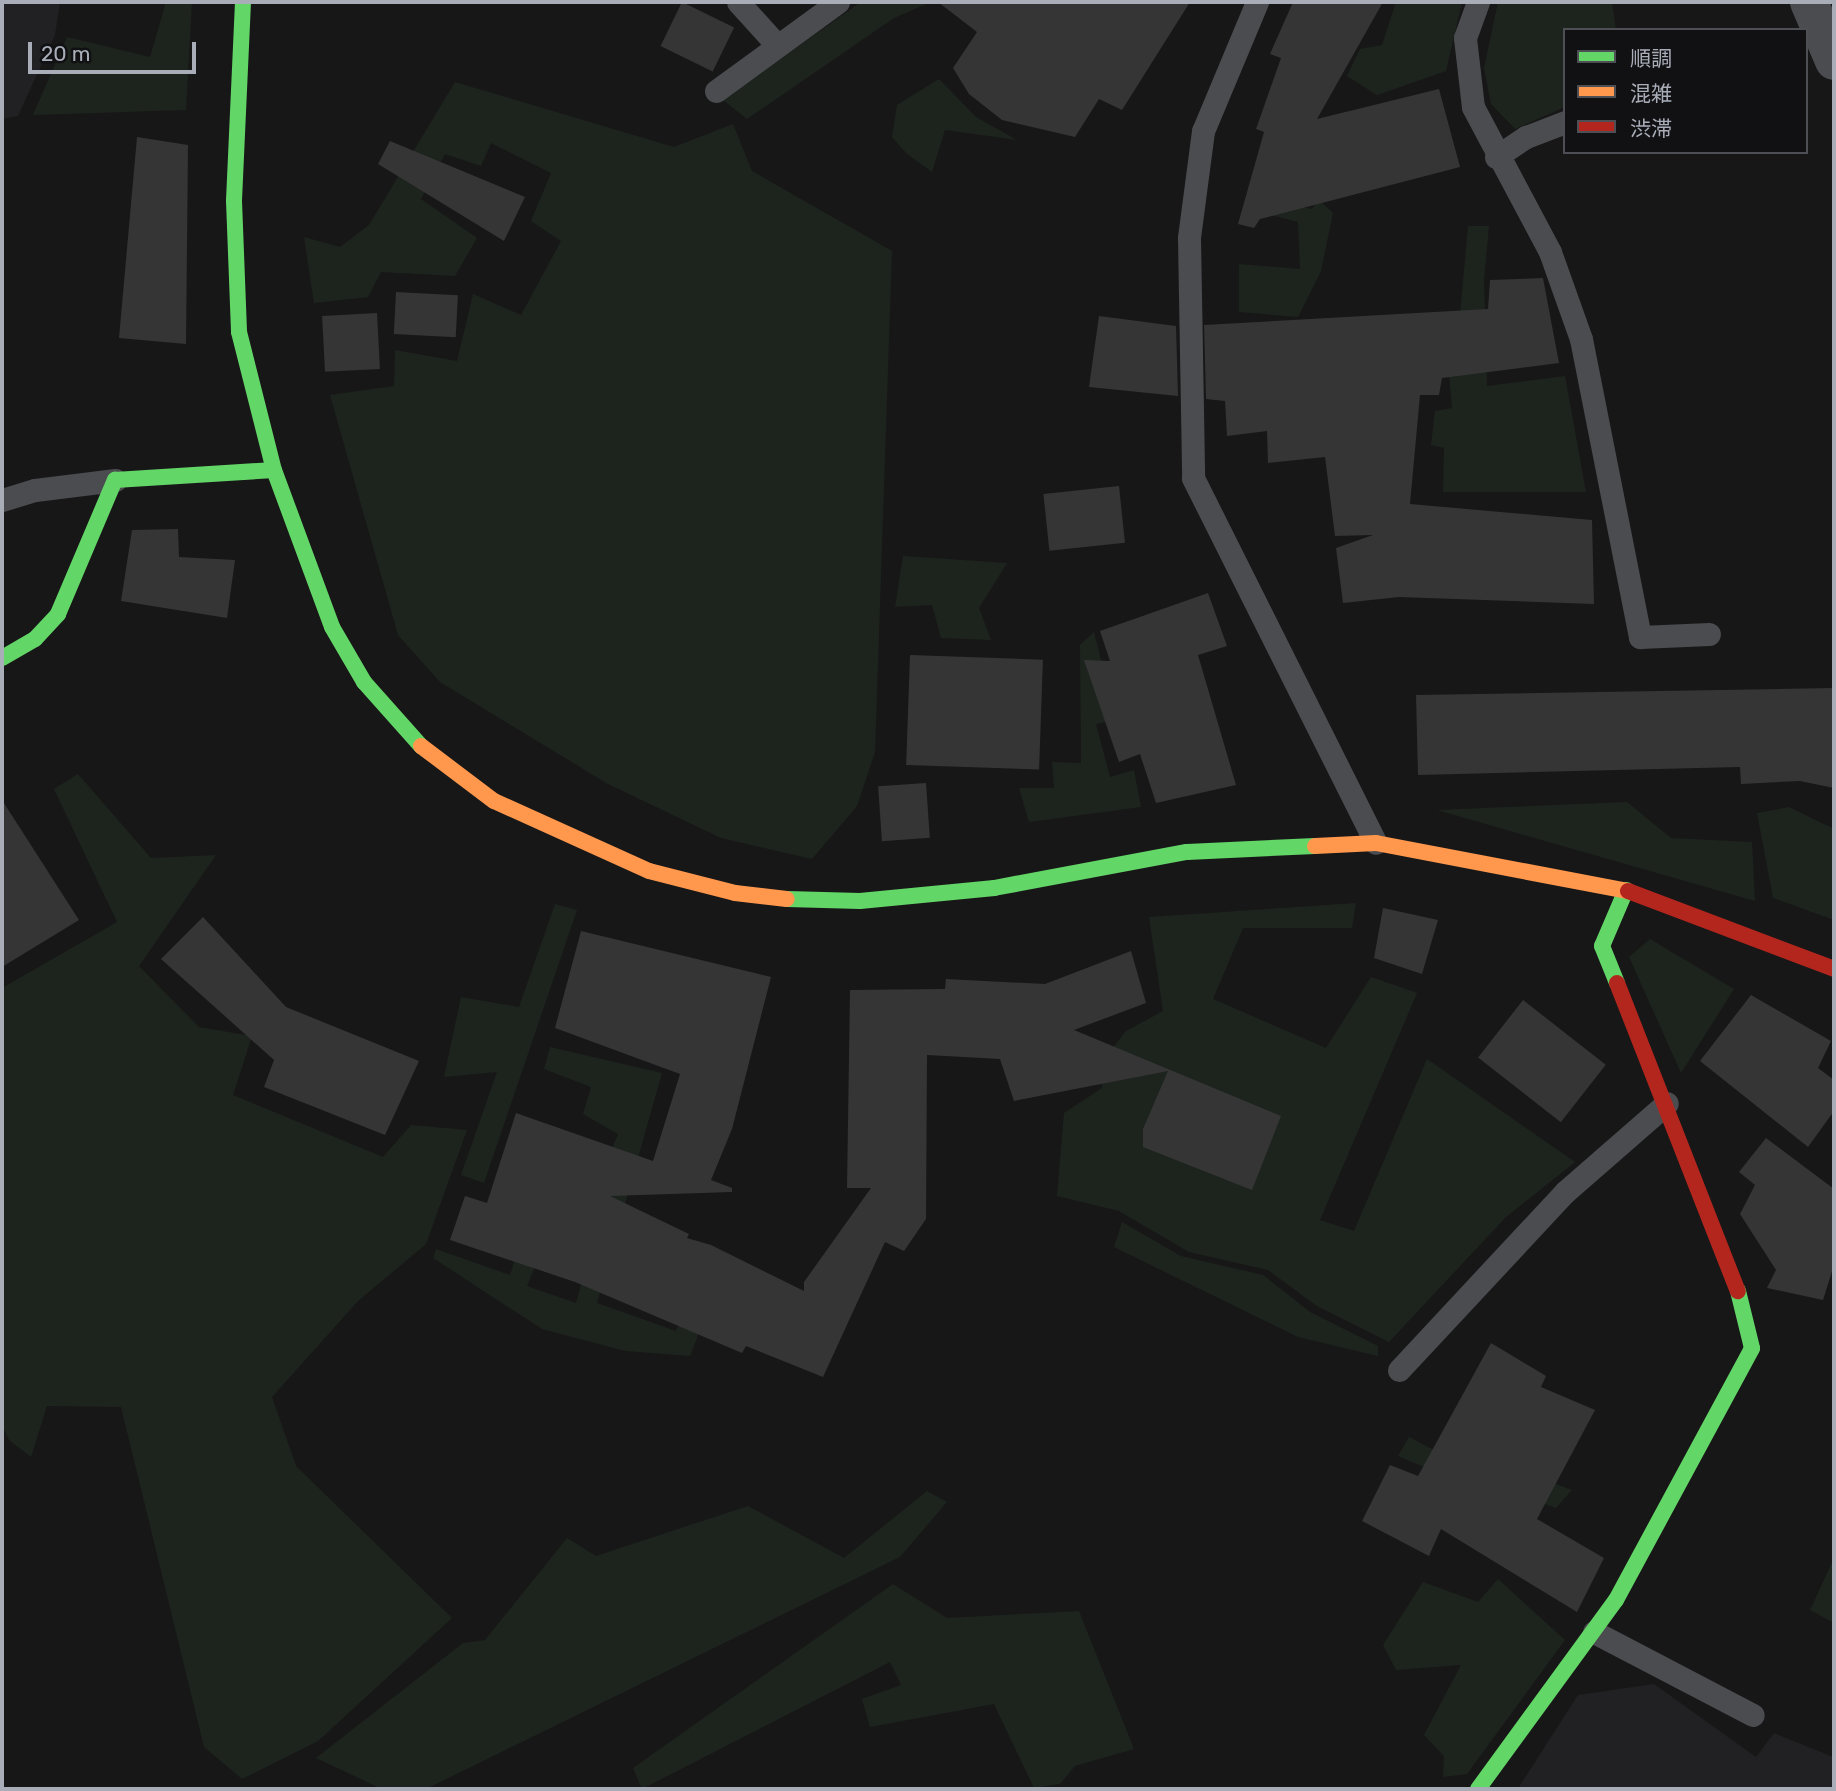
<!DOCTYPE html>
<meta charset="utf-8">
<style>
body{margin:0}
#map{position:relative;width:1836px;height:1791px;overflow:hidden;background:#171717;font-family:Rubik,"Noto Sans JP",sans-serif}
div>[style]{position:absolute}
.built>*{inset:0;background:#212123}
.green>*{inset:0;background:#1d241e}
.building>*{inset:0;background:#353536;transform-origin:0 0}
.lane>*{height:23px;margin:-11.5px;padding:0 11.5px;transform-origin:11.5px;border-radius:11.5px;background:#4b4c50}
.street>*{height:38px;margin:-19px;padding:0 19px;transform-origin:19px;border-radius:19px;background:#4b4c50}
.fast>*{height:16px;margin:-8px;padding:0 8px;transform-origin:8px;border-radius:8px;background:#63d668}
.slow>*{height:16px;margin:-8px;padding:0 8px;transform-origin:8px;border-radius:8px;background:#ff974d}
.jam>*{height:16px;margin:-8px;padding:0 8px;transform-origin:8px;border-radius:8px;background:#b3261e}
span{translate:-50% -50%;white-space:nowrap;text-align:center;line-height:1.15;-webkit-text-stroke:7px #111113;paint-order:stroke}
.frame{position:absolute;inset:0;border:4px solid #a8adb8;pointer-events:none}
.legend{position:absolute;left:1563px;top:28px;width:245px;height:126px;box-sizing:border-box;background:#111113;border:2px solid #4d4f55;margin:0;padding:9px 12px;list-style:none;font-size:21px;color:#a8adb8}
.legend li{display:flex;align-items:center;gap:14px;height:35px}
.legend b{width:35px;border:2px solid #4d4f55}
.scale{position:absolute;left:28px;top:42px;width:168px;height:32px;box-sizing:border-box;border:4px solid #a8adb8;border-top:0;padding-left:9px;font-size:21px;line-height:24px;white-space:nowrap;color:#a8adb8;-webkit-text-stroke:5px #111113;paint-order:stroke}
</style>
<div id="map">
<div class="built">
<div style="clip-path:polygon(2px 2px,60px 2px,55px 35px,18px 116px,2px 119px)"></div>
<div style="clip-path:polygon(1654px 1684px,1756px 1757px,1774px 1733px,1833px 1757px,1834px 1789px,1519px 1787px,1578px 1695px)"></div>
</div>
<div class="green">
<div style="clip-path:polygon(166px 2px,192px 2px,186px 110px,33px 115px,67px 37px,150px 57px)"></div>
<div style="clip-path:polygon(861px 2px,931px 2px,894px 18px,747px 119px,723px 100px)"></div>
<div style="clip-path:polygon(1396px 2px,1462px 2px,1446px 71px,1377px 95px,1347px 76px,1360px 49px,1382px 45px)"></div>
<div style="clip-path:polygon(1498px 2px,1612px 2px,1616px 30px,1565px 30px,1565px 107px,1515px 129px,1491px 104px,1484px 68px)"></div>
<div style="clip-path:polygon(939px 79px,976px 117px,1017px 140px,945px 130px,932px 172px,906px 153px,892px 137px,897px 105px)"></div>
<div style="clip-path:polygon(455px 82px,674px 147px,733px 124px,752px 171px,892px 251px,875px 752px,857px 806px,812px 859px,721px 838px,608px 784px,440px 682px,398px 635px,330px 395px,394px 386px,395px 350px,457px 361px,473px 294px,521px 315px,561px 241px,531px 221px,551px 173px,491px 143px,481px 166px,445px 154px,421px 199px,477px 238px,455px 276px,381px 272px,368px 297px,314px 303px,304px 237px,340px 247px,369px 225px)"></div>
<div style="clip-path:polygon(1253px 198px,1312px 209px,1319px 200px,1333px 213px,1321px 271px,1298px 317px,1239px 312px,1239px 264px,1300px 269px,1298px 222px,1247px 209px)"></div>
<div style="clip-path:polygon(1468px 226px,1489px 226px,1484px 280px,1487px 386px,1565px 376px,1586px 492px,1443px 492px,1444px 448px,1431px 445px,1435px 411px,1452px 408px,1445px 330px,1460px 315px)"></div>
<div style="clip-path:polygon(903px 556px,1007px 563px,979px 608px,991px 640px,941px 638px,932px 605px,895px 607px)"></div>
<div style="clip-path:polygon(1094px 632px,1116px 720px,1096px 724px,1110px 777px,1134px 770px,1141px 807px,1029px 822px,1019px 788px,1054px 788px,1052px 762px,1081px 763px,1080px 645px)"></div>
<div style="clip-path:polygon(78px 774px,151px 858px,216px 855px,139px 966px,199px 1027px,252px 1036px,233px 1095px,383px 1157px,411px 1125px,467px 1130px,426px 1244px,358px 1301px,272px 1397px,296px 1466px,452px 1618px,318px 1741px,242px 1779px,204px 1747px,121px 1407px,47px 1406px,31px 1457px,9px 1440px,2px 1425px,2px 988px,117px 922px,54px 789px)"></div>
<div style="clip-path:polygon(1627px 802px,1671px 838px,1752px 842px,1755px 901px,1437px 810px)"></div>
<div style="clip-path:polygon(1789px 807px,1834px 829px,1834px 920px,1773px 898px,1757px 813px)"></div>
<div style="clip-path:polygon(1356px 903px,1352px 928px,1243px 928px,1213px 999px,1326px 1048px,1371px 977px,1417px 993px,1320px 1220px,1354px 1231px,1427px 1059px,1575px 1162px,1506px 1217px,1389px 1342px,1317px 1306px,1268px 1270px,1189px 1252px,1119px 1211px,1057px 1196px,1064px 1113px,1102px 1088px,1103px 1060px,1126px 1031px,1163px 1011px,1149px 917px)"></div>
<div style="clip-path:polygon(555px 904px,577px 910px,484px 1183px,461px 1175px,497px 1072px,444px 1077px,461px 997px,519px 1007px)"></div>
<div style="clip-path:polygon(1650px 939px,1734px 989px,1681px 1073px,1629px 957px)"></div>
<div style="clip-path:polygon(550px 1047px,662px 1073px,597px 1303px,676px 1331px,708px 1250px,728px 1259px,690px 1356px,625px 1351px,542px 1329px,433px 1258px,436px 1249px,510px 1275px,534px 1199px,561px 1201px,527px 1286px,576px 1303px,587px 1263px,590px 1203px,618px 1134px,583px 1114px,591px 1087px,544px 1069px)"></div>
<div style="clip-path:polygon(1122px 1222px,1181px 1256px,1263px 1275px,1310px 1312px,1378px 1346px,1378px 1356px,1298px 1337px,1114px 1247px)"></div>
<div style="clip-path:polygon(1409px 1437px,1472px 1470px,1483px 1456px,1572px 1490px,1556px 1508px,1503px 1489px,1495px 1497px,1398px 1456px)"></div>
<div style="clip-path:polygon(927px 1491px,947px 1502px,900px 1557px,430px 1787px,382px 1789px,316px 1758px,463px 1643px,485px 1640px,567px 1538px,596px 1556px,748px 1506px,844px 1558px)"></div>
<div style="clip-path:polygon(1834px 1558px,1834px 1623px,1810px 1610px)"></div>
<div style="clip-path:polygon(1498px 1579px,1565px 1640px,1467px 1774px,1443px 1777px,1444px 1756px,1424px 1735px,1461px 1665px,1396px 1670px,1383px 1645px,1423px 1582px,1478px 1602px)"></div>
<div style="clip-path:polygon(893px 1584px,947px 1618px,1079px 1611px,1134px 1749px,1075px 1766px,1060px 1784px,1034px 1788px,994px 1704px,870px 1727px,862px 1699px,901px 1685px,890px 1662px,642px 1789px,633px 1768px)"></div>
</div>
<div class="building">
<div style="left:682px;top:2px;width:58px;height:49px;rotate:26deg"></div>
<div style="clip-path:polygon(938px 2px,1190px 2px,1122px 110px,1099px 99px,1075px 137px,1002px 120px,969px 94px,953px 68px,977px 32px)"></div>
<div style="clip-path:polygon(1293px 2px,1383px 2px,1317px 119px,1439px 89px,1460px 167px,1260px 219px,1254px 228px,1238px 224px,1264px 132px,1256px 129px,1281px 58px,1270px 54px)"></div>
<div style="clip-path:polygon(137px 137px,188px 145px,186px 344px,119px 338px)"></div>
<div style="clip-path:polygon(390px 141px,525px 197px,504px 241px,378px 164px)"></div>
<div style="clip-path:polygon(1543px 278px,1559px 363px,1442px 378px,1439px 395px,1420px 395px,1410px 504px,1592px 520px,1594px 604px,1399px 597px,1343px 603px,1336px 548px,1373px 535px,1335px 536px,1325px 457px,1268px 463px,1267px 431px,1227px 436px,1225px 401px,1206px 399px,1204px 325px,1488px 309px,1490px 280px)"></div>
<div style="left:396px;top:292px;width:62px;height:42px;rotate:3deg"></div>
<div style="left:377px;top:313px;width:56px;height:55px;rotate:87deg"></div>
<div style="clip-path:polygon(1099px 316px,1176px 326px,1178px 396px,1089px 387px)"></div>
<div style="left:1119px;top:486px;width:57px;height:76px;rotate:84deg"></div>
<div style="clip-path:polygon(178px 529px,179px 557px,235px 560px,227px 618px,121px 601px,132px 530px)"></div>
<div style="clip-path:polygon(1208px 593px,1227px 646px,1198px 655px,1236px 785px,1156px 803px,1140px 754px,1119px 762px,1084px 660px,1110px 661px,1100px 631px)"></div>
<div style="left:910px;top:655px;width:133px;height:110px;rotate:2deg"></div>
<div style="clip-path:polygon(1834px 688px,1834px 788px,1800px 781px,1741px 784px,1740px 767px,1418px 775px,1416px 695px)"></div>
<div style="left:926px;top:783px;width:55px;height:48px;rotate:86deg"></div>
<div style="clip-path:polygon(2px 800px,79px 920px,2px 967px)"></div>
<div style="clip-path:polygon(1383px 908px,1438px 920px,1422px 974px,1374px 958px)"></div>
<div style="clip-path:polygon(203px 917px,286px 1007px,419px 1061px,385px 1135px,264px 1087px,274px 1060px,161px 959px)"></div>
<div style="clip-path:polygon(581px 931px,771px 977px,732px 1129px,711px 1180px,732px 1188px,732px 1192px,610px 1196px,689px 1234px,687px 1238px,711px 1245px,804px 1291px,804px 1282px,871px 1188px,847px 1188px,850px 990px,945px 989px,946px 979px,1045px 984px,1131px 951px,1146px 1003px,1074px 1030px,1281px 1116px,1252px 1190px,1143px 1147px,1143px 1129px,1168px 1071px,1014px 1101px,1000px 1059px,927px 1055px,926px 1219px,904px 1251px,885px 1242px,823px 1377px,746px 1346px,742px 1353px,575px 1282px,450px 1240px,465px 1196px,487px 1203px,516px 1113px,653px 1161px,680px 1074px,555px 1028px)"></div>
<div style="clip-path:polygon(1751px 995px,1831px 1041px,1818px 1068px,1834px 1080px,1834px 1111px,1808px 1147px,1700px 1061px)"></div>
<div style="left:1523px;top:1000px;width:105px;height:73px;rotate:38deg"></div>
<div style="clip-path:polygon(1766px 1138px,1834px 1189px,1834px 1265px,1823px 1300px,1767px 1288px,1776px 1270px,1740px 1214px,1755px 1185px,1739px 1172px)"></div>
<div style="clip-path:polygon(1491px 1343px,1546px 1376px,1541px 1387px,1595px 1410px,1537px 1519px,1604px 1558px,1577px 1612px,1441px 1529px,1429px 1556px,1362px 1521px,1390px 1465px,1418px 1476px)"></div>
</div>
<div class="lane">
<div style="left:738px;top:2px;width:57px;rotate:47.9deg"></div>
<div style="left:1257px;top:2px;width:140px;rotate:112.7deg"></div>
<div style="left:1203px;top:131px;width:108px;rotate:97.5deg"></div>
<div style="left:1189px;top:238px;width:240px;rotate:89deg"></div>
<div style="left:1193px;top:478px;width:408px;rotate:63.4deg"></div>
<div style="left:1478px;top:2px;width:38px;rotate:110deg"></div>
<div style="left:1465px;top:38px;width:69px;rotate:83.4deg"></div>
<div style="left:1473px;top:107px;width:164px;rotate:62deg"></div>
<div style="left:1550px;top:252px;width:92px;rotate:70.4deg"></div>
<div style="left:1581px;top:339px;width:304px;rotate:78.8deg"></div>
<div style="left:1640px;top:637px;width:69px;rotate:-2.5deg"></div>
<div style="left:716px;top:91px;width:151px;rotate:-36.1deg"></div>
<div style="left:1496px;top:157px;width:36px;rotate:-34deg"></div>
<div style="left:1526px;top:137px;width:42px;rotate:-21deg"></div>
<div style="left:2px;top:500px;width:34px;rotate:-17deg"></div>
<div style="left:35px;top:490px;width:81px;rotate:-7.1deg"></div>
<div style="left:1399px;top:1370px;width:243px;rotate:-47deg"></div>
<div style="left:1565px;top:1192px;width:135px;rotate:-41.1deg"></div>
<div style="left:1594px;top:1632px;width:179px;rotate:27.6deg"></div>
</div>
<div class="street">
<div style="left:1809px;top:2px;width:64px;rotate:67deg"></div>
</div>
<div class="fast">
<div style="left:243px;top:2px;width:199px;rotate:92.6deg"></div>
<div style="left:234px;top:201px;width:131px;rotate:87.8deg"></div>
<div style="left:239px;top:332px;width:142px;rotate:75.8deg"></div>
<div style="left:274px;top:470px;width:167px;rotate:69.7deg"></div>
<div style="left:332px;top:627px;width:64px;rotate:59.8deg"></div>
<div style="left:364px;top:682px;width:86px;rotate:48.3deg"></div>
<div style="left:2px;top:658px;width:38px;rotate:-30deg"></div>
<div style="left:35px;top:639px;width:34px;rotate:-47deg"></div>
<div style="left:58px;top:614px;width:146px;rotate:-67deg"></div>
<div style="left:115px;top:480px;width:159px;rotate:-3.6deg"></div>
<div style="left:787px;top:899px;width:73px;rotate:1.6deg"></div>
<div style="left:860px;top:901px;width:135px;rotate:-5.5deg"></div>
<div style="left:994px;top:888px;width:196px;rotate:-10.6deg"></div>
<div style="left:1187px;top:852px;width:128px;rotate:-2.7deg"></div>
<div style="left:1617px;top:983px;width:40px;rotate:-112deg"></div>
<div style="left:1602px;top:946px;width:61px;rotate:-66.8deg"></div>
<div style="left:1478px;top:1789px;width:234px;rotate:-53.9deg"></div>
<div style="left:1616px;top:1600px;width:286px;rotate:-61.6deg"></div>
<div style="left:1752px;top:1348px;width:59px;rotate:-103.8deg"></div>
</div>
<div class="slow">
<div style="left:421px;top:746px;width:91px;rotate:37deg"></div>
<div style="left:494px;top:801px;width:170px;rotate:24.3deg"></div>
<div style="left:649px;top:871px;width:89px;rotate:14.3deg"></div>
<div style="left:735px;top:893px;width:52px;rotate:6.6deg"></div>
<div style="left:1315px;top:846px;width:61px;rotate:-2.8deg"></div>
<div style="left:1376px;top:843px;width:257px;rotate:10.8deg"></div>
</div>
<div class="jam">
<div style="left:1628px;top:891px;width:220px;rotate:20.7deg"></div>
<div style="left:1617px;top:983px;width:331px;rotate:68.6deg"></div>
</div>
<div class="frame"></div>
<ul class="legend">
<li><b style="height:9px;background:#63d668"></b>順調</li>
<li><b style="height:9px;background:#ff974d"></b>混雑</li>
<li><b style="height:9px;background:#b3261e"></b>渋滞</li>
</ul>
<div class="scale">20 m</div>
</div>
